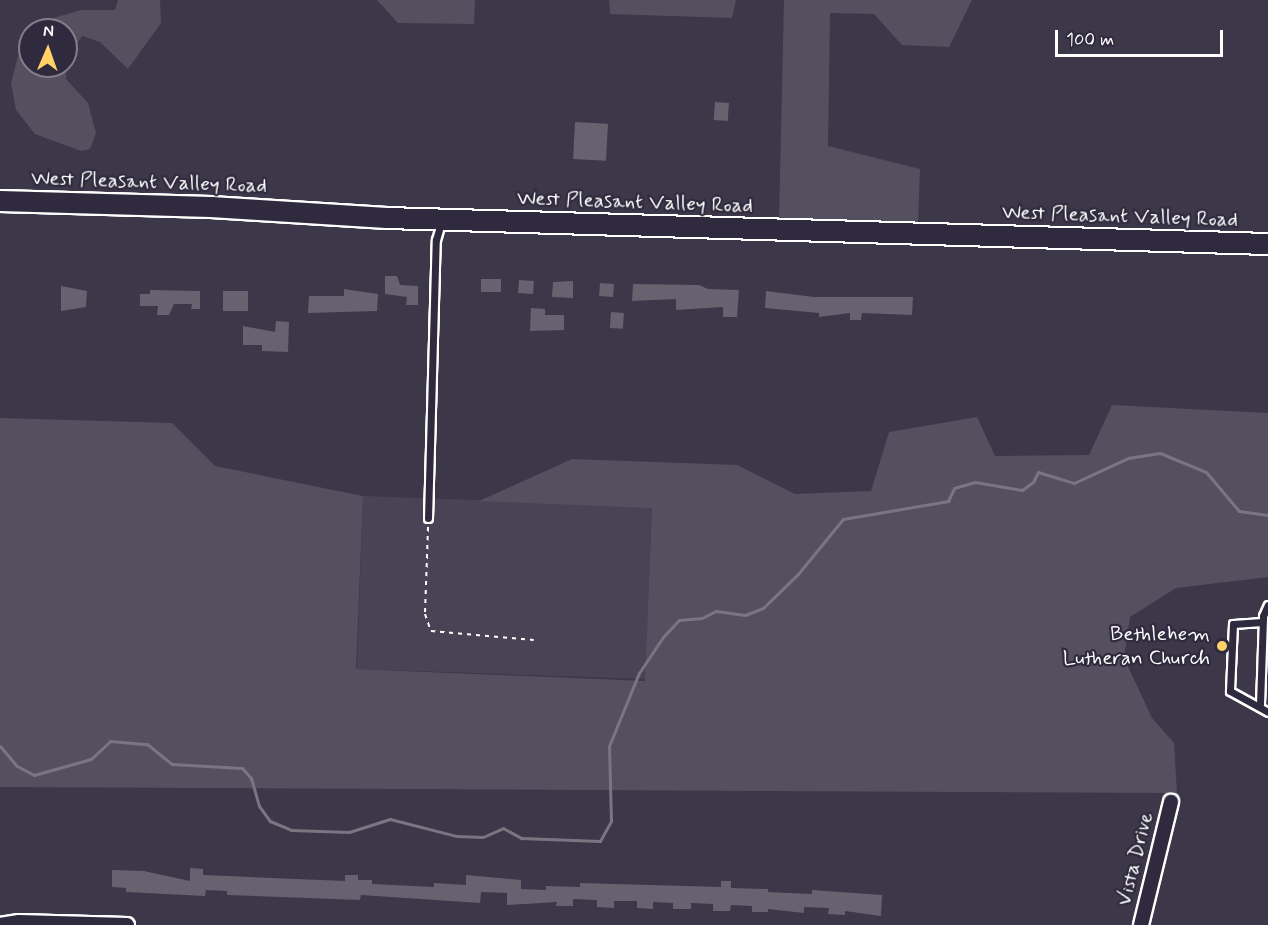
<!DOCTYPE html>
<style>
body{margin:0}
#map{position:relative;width:1268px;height:925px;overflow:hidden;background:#3c3749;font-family:Mynerve,sans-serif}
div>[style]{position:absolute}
.built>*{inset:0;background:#494455;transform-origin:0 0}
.green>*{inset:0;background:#555060}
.stream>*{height:3px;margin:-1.5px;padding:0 1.5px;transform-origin:1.5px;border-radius:1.5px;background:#797682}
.building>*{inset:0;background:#666270;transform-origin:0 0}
.path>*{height:2px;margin-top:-1px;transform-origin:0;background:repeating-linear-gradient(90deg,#fff 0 4.5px,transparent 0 9px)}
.roads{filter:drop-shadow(2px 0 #fff) drop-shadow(-2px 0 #fff) drop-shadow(0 2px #fff) drop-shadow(0 -2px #fff)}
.lane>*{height:7px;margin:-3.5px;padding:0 3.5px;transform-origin:3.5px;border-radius:3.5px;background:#2f2a3d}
.street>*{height:14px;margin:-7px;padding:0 7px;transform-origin:7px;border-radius:7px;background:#2f2a3d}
.secondary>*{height:20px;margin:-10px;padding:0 10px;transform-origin:10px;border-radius:10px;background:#2f2a3d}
.dots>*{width:16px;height:16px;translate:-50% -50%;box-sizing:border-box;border:3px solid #2f2a3d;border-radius:50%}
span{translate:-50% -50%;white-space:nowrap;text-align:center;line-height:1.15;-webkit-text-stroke:4.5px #2f2a3d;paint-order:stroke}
.street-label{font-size:21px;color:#fff}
.poi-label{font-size:21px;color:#fff}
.right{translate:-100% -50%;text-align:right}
.north{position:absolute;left:18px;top:18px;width:60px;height:60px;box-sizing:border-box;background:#2f2a3d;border:2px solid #827f8b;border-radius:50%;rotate:2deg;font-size:16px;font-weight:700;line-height:24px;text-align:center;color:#fff}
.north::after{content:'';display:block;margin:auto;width:21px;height:27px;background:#ffd166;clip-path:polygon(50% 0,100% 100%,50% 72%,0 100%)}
.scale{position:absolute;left:1055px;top:30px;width:168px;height:27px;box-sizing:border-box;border:3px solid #fff;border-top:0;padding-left:8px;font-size:18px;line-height:21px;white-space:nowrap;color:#fff;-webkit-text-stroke:4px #2f2a3d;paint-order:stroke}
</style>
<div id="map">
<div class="built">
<div style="left:363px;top:496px;width:289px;height:173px;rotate:2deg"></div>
</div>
<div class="green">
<div style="clip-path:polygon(118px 0,160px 0,161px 23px,128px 69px,100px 42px,82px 36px,67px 58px,66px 79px,88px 103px,96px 133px,90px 149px,81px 151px,35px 134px,16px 110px,11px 83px,23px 37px,30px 31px,30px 66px,66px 66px,66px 30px,32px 30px,43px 21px,81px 10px,115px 10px)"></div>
<div style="clip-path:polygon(377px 0,475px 0,474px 24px,398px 23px)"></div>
<div style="clip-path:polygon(609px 0,736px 0,732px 18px,610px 14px)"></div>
<div style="clip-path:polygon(784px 0,972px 0,949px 47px,902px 45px,874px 14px,830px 13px,828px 146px,920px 169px,918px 224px,779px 220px)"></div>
<div style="clip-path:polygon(1112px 405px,1268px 413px,1268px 577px,1176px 588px,1130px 617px,1124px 658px,1152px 718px,1174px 743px,1177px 793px,0 787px,0 418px,172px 423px,215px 466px,363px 496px,356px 669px,645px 681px,652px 508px,479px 501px,572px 459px,737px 465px,795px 494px,871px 491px,889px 432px,977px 417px,995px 456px,1089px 455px)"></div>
</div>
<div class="stream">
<div style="left:0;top:746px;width:26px;rotate:50deg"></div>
<div style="left:17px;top:766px;width:19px;rotate:28deg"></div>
<div style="left:34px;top:775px;width:59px;rotate:-15.7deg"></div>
<div style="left:91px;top:759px;width:26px;rotate:-43deg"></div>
<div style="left:110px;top:741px;width:37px;rotate:5deg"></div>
<div style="left:147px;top:744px;width:32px;rotate:39deg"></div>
<div style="left:172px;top:764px;width:70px;rotate:3.3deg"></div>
<div style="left:242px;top:768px;width:13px;rotate:48deg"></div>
<div style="left:251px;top:778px;width:29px;rotate:74deg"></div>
<div style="left:259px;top:806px;width:19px;rotate:54deg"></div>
<div style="left:270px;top:821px;width:23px;rotate:23deg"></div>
<div style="left:291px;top:830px;width:58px;rotate:2deg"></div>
<div style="left:349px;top:832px;width:43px;rotate:-17.6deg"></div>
<div style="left:390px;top:819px;width:68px;rotate:14.4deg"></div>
<div style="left:456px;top:836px;width:27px;rotate:2deg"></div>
<div style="left:483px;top:837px;width:22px;rotate:-24deg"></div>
<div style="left:503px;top:828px;width:21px;rotate:29deg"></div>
<div style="left:521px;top:838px;width:79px;rotate:2.2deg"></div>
<div style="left:600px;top:841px;width:23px;rotate:-61deg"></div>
<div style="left:611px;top:821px;width:75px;rotate:-91.5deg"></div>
<div style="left:609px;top:746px;width:79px;rotate:-67.7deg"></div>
<div style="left:639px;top:673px;width:43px;rotate:-56.3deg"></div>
<div style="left:663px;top:637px;width:23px;rotate:-47deg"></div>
<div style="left:679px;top:620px;width:23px;rotate:-5deg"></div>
<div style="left:702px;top:618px;width:16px;rotate:-27deg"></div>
<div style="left:716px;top:611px;width:29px;rotate:8deg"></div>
<div style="left:745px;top:615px;width:19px;rotate:-21deg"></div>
<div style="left:763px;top:608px;width:49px;rotate:-44.2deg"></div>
<div style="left:798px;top:574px;width:71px;rotate:-50.7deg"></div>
<div style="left:843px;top:519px;width:107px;rotate:-9.7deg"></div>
<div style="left:948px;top:501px;width:14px;rotate:-65deg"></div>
<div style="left:954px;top:488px;width:22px;rotate:-16deg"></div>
<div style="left:975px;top:482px;width:48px;rotate:9.7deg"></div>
<div style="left:1022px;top:490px;width:14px;rotate:-36deg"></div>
<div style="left:1033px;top:482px;width:11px;rotate:-63deg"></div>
<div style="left:1038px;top:472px;width:38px;rotate:17deg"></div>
<div style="left:1074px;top:483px;width:60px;rotate:-24.8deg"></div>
<div style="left:1128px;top:458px;width:32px;rotate:-9deg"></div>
<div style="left:1160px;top:453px;width:50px;rotate:22.4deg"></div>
<div style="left:1206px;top:472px;width:51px;rotate:49.8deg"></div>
<div style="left:1239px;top:511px;width:29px;rotate:8deg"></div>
</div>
<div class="building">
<div style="left:715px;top:102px;width:14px;height:18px;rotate:4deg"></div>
<div style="left:575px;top:122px;width:33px;height:37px;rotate:3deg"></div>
<div style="clip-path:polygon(385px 276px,397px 276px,400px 285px,418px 286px,418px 305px,406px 305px,407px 297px,385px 294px)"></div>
<div style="left:481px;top:279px;width:20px;height:13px"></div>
<div style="left:519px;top:280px;width:15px;height:13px;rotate:4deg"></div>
<div style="clip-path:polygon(573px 281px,573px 298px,552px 297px,553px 282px)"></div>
<div style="left:600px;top:283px;width:14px;height:13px;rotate:4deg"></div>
<div style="clip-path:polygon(633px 284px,699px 285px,708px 289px,739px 290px,737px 317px,723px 317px,723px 307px,676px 310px,676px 299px,632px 301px)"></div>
<div style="clip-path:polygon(61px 286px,87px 291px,86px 307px,61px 311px)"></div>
<div style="clip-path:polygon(344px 289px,378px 294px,377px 311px,308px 313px,309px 296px,344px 296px)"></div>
<div style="clip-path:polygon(150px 290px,200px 291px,200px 309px,191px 309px,192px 304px,174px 304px,169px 315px,157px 315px,158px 306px,140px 306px,140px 294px,150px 294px)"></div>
<div style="left:223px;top:291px;width:25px;height:20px"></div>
<div style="clip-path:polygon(766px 291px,814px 297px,913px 297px,912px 315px,862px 313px,861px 320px,850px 320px,850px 313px,819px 317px,819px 313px,765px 308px)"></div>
<div style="clip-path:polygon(531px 308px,545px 309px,545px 315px,564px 315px,564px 330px,530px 331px)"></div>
<div style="left:611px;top:312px;width:13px;height:16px;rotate:4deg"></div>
<div style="clip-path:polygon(276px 321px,289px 322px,288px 352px,262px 351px,262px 345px,243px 345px,243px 326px,275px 332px)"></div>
<div style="clip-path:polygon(190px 868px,203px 869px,203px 875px,345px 881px,345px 875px,358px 875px,358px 880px,372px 880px,372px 884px,434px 887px,434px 883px,466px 885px,466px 875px,521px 880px,521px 889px,546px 890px,546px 886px,580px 887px,580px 883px,721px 887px,721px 881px,731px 881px,731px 888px,768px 889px,768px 892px,812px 894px,812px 890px,882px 895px,881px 916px,845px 911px,845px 915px,828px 914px,829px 908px,804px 907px,804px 913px,768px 909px,768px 912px,752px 912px,752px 906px,731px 905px,730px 911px,713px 911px,713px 904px,691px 903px,691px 909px,673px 909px,673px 903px,653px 902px,653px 909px,637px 908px,637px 901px,614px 901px,614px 908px,597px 907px,597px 900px,573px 899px,573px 906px,556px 906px,557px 902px,507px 905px,507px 893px,481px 892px,480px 903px,361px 895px,360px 900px,227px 895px,227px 891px,206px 890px,205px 896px,126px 892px,126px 888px,112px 887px,112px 870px,144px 871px,190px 881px)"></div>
</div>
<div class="path">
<div style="left:428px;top:527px;width:87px;rotate:92deg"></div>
<div style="left:425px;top:614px;width:18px;rotate:71deg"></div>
<div style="left:431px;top:631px;width:103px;rotate:5deg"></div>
</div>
<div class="roads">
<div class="lane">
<div style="left:428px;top:518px;width:278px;rotate:-88.4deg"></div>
<div style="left:436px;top:240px;width:19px;rotate:-74deg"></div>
<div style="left:1262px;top:622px;width:29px;rotate:176deg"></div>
<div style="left:1233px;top:624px;width:67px;rotate:92.6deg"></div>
<div style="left:1230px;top:691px;width:43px;rotate:28.9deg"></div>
<div style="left:1260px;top:704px;width:88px;rotate:-88deg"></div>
<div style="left:1263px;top:616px;width:12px;rotate:-66deg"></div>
</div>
<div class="street">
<div style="left:0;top:925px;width:19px;rotate:-9deg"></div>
<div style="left:19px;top:922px;width:108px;rotate:1.6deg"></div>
<div style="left:1141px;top:925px;width:127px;rotate:-76.3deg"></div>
</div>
<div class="secondary">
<div style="left:0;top:201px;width:211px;rotate:1.6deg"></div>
<div style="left:211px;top:207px;width:176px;rotate:3.6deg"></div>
<div style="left:387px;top:218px;width:881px;rotate:1.69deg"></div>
</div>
</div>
<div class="dots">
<div style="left:1222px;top:646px;background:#ffd166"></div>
</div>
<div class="street-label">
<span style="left:149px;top:182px;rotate:2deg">West Pleasant Valley Road</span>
<span style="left:635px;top:202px;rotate:2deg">West Pleasant Valley Road</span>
<span style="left:1120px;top:216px;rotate:2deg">West Pleasant Valley Road</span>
<span style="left:1135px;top:859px;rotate:-76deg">Vista Drive</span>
</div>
<div class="poi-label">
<span class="right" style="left:1210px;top:646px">Bethlehem<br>Lutheran Church</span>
</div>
<div class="north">N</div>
<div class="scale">100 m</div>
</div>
